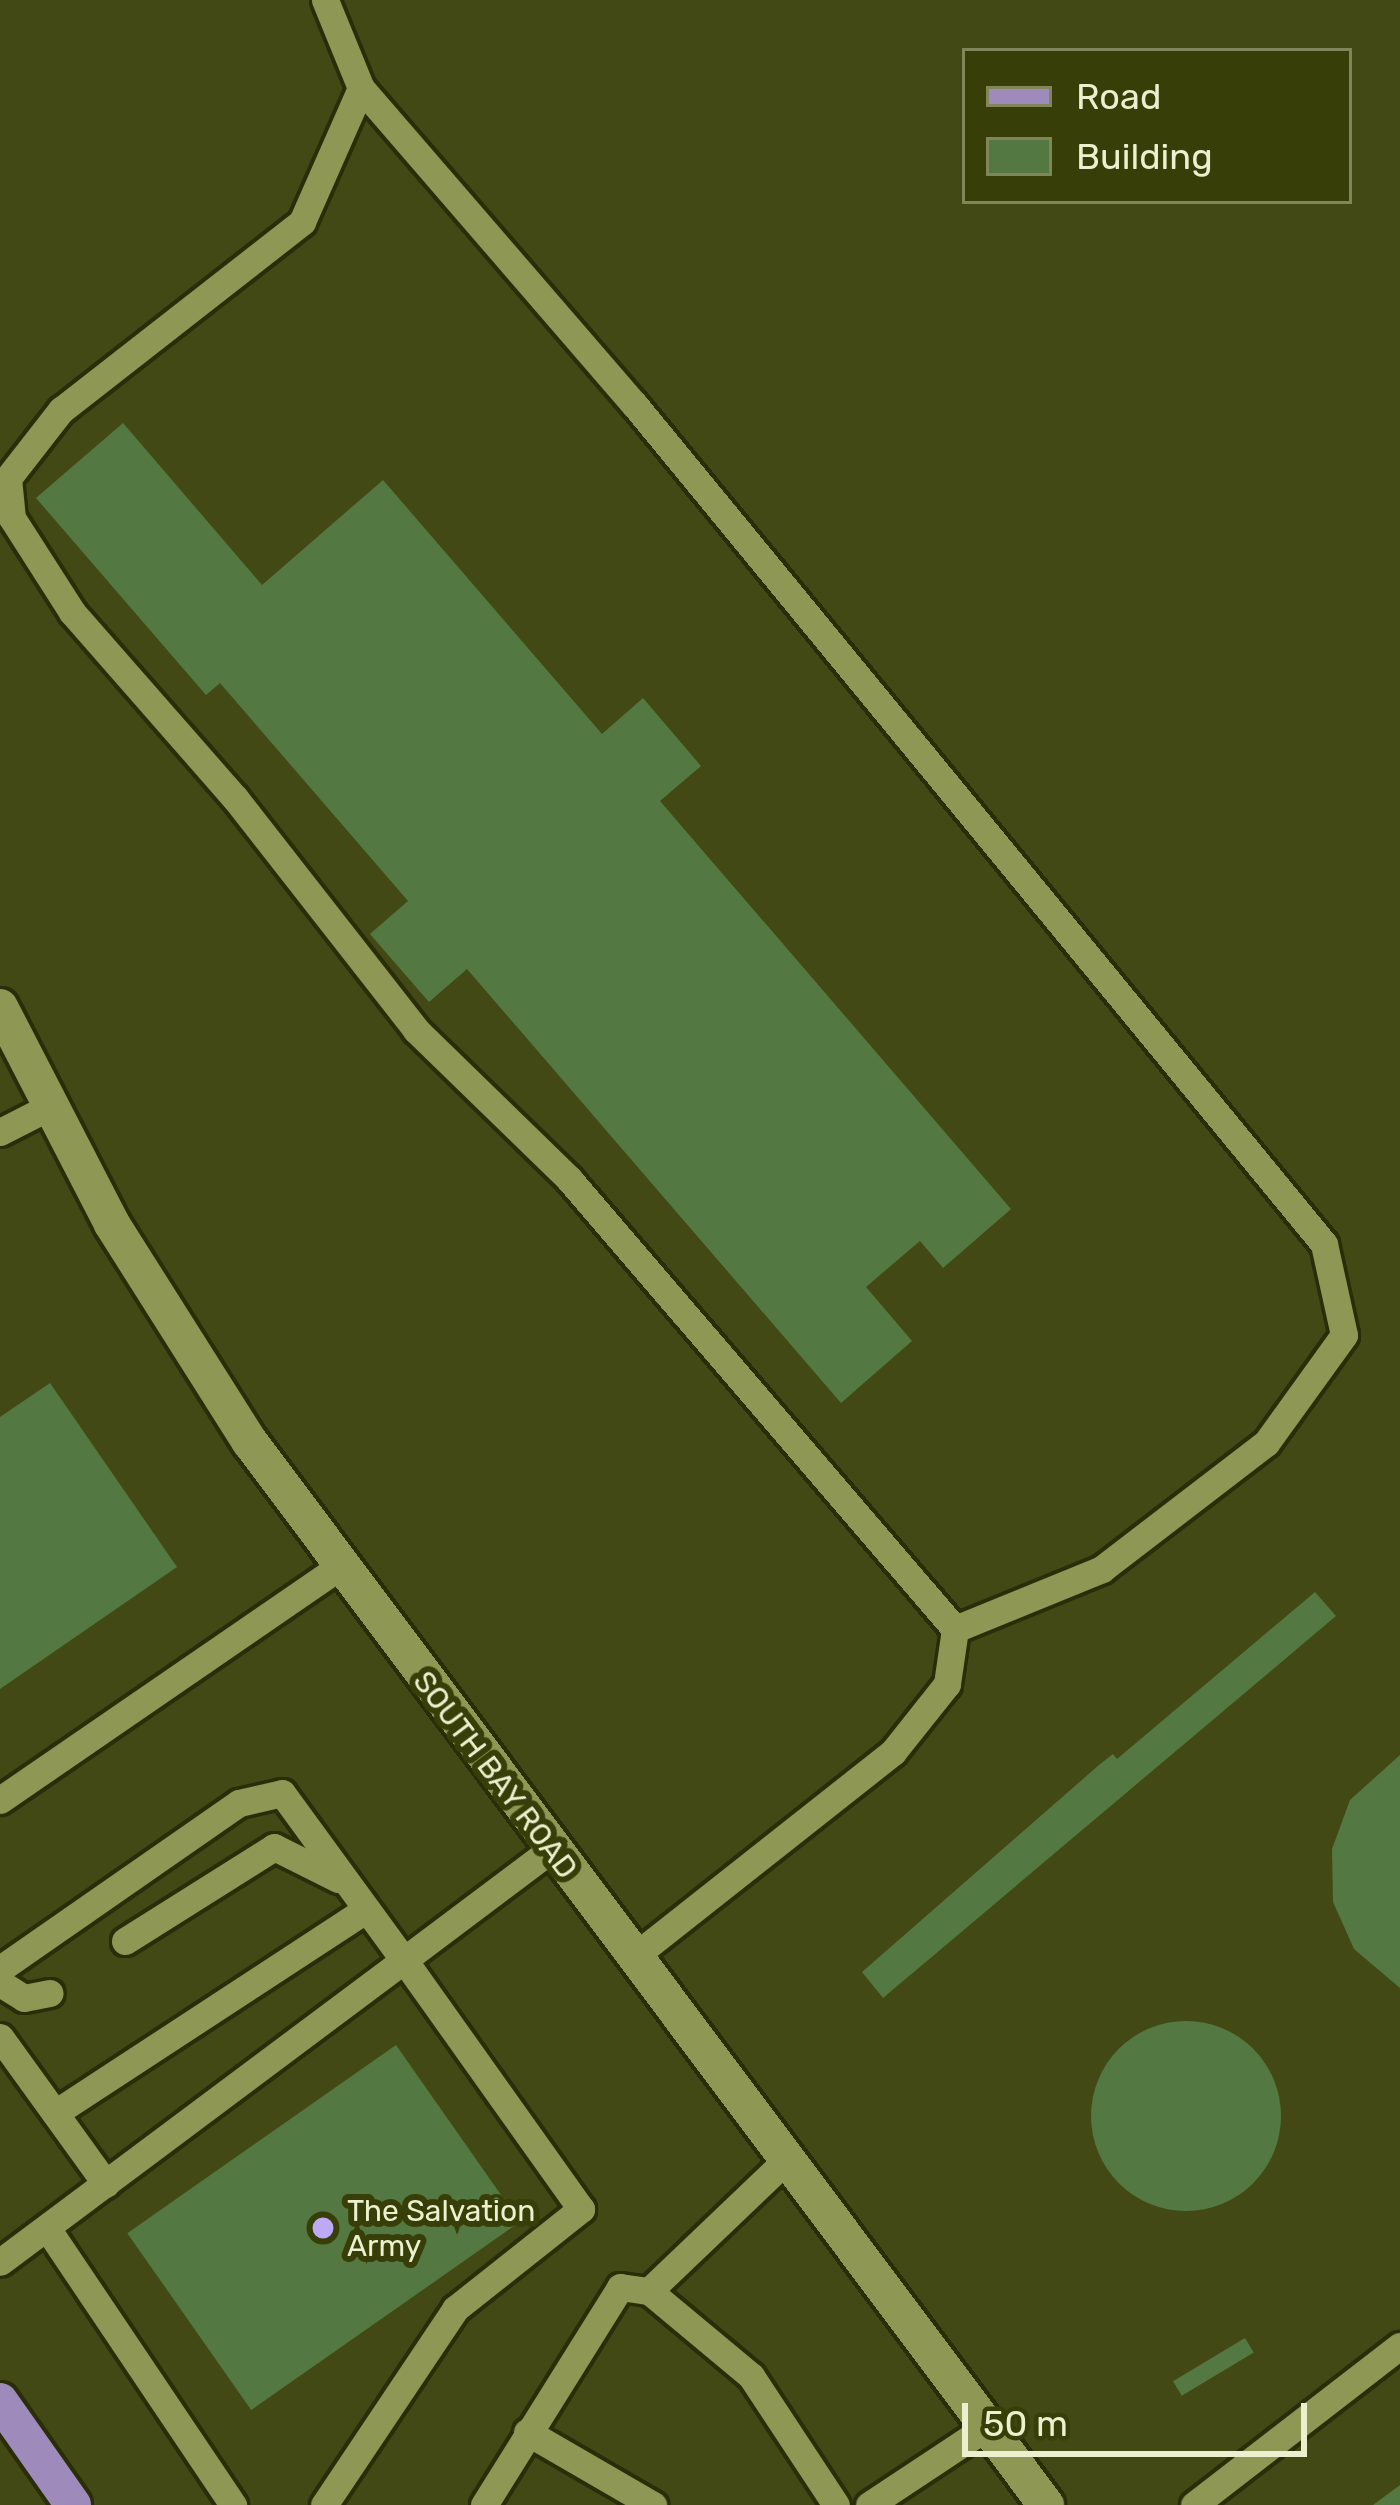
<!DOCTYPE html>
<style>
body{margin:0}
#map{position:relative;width:1400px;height:2505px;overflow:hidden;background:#434915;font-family:Rubik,sans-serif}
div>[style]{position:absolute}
.building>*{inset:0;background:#547841;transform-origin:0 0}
.round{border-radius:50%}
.roads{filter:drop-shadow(3px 0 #292e09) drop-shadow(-3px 0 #292e09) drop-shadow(0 3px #292e09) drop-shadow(0 -3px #292e09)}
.service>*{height:27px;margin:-13.5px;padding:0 13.5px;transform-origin:13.5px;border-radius:13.5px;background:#8e9754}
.secondary>*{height:36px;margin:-18px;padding:0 18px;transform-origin:18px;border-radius:18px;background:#8e9754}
.primary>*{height:36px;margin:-18px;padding:0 18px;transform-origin:18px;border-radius:18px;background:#9e8abb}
.dots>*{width:33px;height:33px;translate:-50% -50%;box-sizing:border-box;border:6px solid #383e07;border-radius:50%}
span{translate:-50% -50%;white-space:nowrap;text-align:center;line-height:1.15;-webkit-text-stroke:12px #383e07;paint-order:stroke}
.street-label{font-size:30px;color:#ebf1cf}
.poi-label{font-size:30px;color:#ebf1cf}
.left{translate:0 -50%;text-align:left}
.legend{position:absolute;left:962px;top:48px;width:390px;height:156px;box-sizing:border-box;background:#383e07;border:3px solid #808657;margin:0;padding:15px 21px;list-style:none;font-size:36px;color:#ebf1cf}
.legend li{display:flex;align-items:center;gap:24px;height:60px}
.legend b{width:60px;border:3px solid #808657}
.scale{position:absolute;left:962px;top:2403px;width:345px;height:54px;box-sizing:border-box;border:6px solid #ebf1cf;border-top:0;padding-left:15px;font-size:36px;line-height:42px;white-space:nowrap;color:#ebf1cf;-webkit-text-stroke:9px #383e07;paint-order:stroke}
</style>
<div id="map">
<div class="building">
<div style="clip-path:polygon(123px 423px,262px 585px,383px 480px,602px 734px,643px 698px,701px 766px,660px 801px,1011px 1209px,943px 1268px,920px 1241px,866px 1287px,912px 1341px,841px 1403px,467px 969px,429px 1002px,370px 934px,408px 901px,220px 683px,206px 695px,36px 498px)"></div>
<div style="clip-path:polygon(50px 1383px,177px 1567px,0 1689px,0 1417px)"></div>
<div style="clip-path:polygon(1315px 1592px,1336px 1616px,883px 1998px,862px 1972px,1099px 1765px,1113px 1754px,1117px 1759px)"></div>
<div style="clip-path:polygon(1400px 1755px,1400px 1988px,1354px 1949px,1333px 1902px,1332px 1849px,1350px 1800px)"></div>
<div class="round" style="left:1091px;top:2021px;width:190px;height:190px"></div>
<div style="left:396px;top:2045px;width:216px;height:328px;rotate:55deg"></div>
<div style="left:1245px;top:2338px;width:17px;height:84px;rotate:59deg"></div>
<div style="clip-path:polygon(1400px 2485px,1400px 2505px,1373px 2505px)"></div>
</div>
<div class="roads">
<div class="service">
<div style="left:325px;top:0;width:95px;rotate:67.8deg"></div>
<div style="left:361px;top:88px;width:146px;rotate:113.8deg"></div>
<div style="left:302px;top:222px;width:306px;rotate:142deg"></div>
<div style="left:61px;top:410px;width:86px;rotate:127.9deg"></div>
<div style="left:8px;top:478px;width:40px;rotate:84.3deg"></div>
<div style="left:12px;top:518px;width:112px;rotate:57.4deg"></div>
<div style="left:72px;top:612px;width:247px;rotate:48.8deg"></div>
<div style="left:235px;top:798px;width:294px;rotate:52deg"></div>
<div style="left:416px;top:1030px;width:214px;rotate:44.2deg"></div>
<div style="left:569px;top:1179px;width:593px;rotate:49.38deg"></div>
<div style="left:955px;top:1629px;width:56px;rotate:98.3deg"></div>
<div style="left:947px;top:1684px;width:87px;rotate:128.5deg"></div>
<div style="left:893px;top:1752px;width:331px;rotate:141.7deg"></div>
<div style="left:361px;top:88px;width:418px;rotate:49.2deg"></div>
<div style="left:634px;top:404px;width:1087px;rotate:50.6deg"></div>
<div style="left:1324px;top:1244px;width:93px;rotate:77.6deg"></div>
<div style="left:1344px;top:1335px;width:133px;rotate:125.8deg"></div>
<div style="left:1266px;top:1443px;width:207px;rotate:142.5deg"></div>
<div style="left:1102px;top:1569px;width:159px;rotate:157.8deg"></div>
<div style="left:0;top:1132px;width:55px;rotate:-27deg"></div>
<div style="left:0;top:1800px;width:414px;rotate:-34.5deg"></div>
<div style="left:125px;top:1941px;width:176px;rotate:-32.2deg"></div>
<div style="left:274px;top:1847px;width:72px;rotate:26.6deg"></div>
<div style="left:0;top:1969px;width:291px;rotate:-34.8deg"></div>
<div style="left:239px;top:1803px;width:44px;rotate:-13.1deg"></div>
<div style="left:282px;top:1793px;width:207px;rotate:53.9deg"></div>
<div style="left:404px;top:1960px;width:504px;rotate:143.22deg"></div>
<div style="left:0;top:1983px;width:28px;rotate:32deg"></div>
<div style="left:24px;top:1998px;width:26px;rotate:-11deg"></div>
<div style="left:0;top:2037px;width:181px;rotate:54.2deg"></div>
<div style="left:55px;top:2113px;width:371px;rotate:-33.2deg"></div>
<div style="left:47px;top:2228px;width:334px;rotate:56.1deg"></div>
<div style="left:649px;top:2291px;width:190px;rotate:-43.7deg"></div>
<div style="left:527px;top:2432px;width:146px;rotate:30.1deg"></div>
<div style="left:324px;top:2505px;width:236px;rotate:-56.2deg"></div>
<div style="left:455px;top:2309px;width:161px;rotate:-38.4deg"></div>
<div style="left:581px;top:2209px;width:305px;rotate:-125.4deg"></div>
<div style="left:404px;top:1960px;width:181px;rotate:-36.9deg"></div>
<div style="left:484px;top:2505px;width:257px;rotate:-58deg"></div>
<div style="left:620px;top:2287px;width:29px;rotate:8deg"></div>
<div style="left:649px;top:2291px;width:133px;rotate:39.8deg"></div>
<div style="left:751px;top:2376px;width:154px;rotate:56.6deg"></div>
<div style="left:869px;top:2505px;width:141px;rotate:-33.5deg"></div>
<div style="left:1194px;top:2505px;width:260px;rotate:-37.7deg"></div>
</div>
<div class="secondary">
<div style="left:0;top:1007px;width:244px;rotate:62.7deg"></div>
<div style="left:112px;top:1224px;width:258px;rotate:57.7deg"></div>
<div style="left:250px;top:1442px;width:1328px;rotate:53.17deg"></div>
</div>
<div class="primary">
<div style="left:0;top:2401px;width:127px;rotate:54.9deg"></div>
</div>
</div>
<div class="dots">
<div style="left:323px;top:2228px;background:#bda9f5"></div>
</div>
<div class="street-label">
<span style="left:495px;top:1775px;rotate:53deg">SOUTH BAY ROAD</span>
</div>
<div class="poi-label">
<span class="left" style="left:347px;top:2228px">The Salvation<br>Army</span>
</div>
<ul class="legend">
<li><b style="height:15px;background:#9e8abb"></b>Road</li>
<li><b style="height:33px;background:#547841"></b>Building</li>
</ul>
<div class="scale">50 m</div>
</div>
